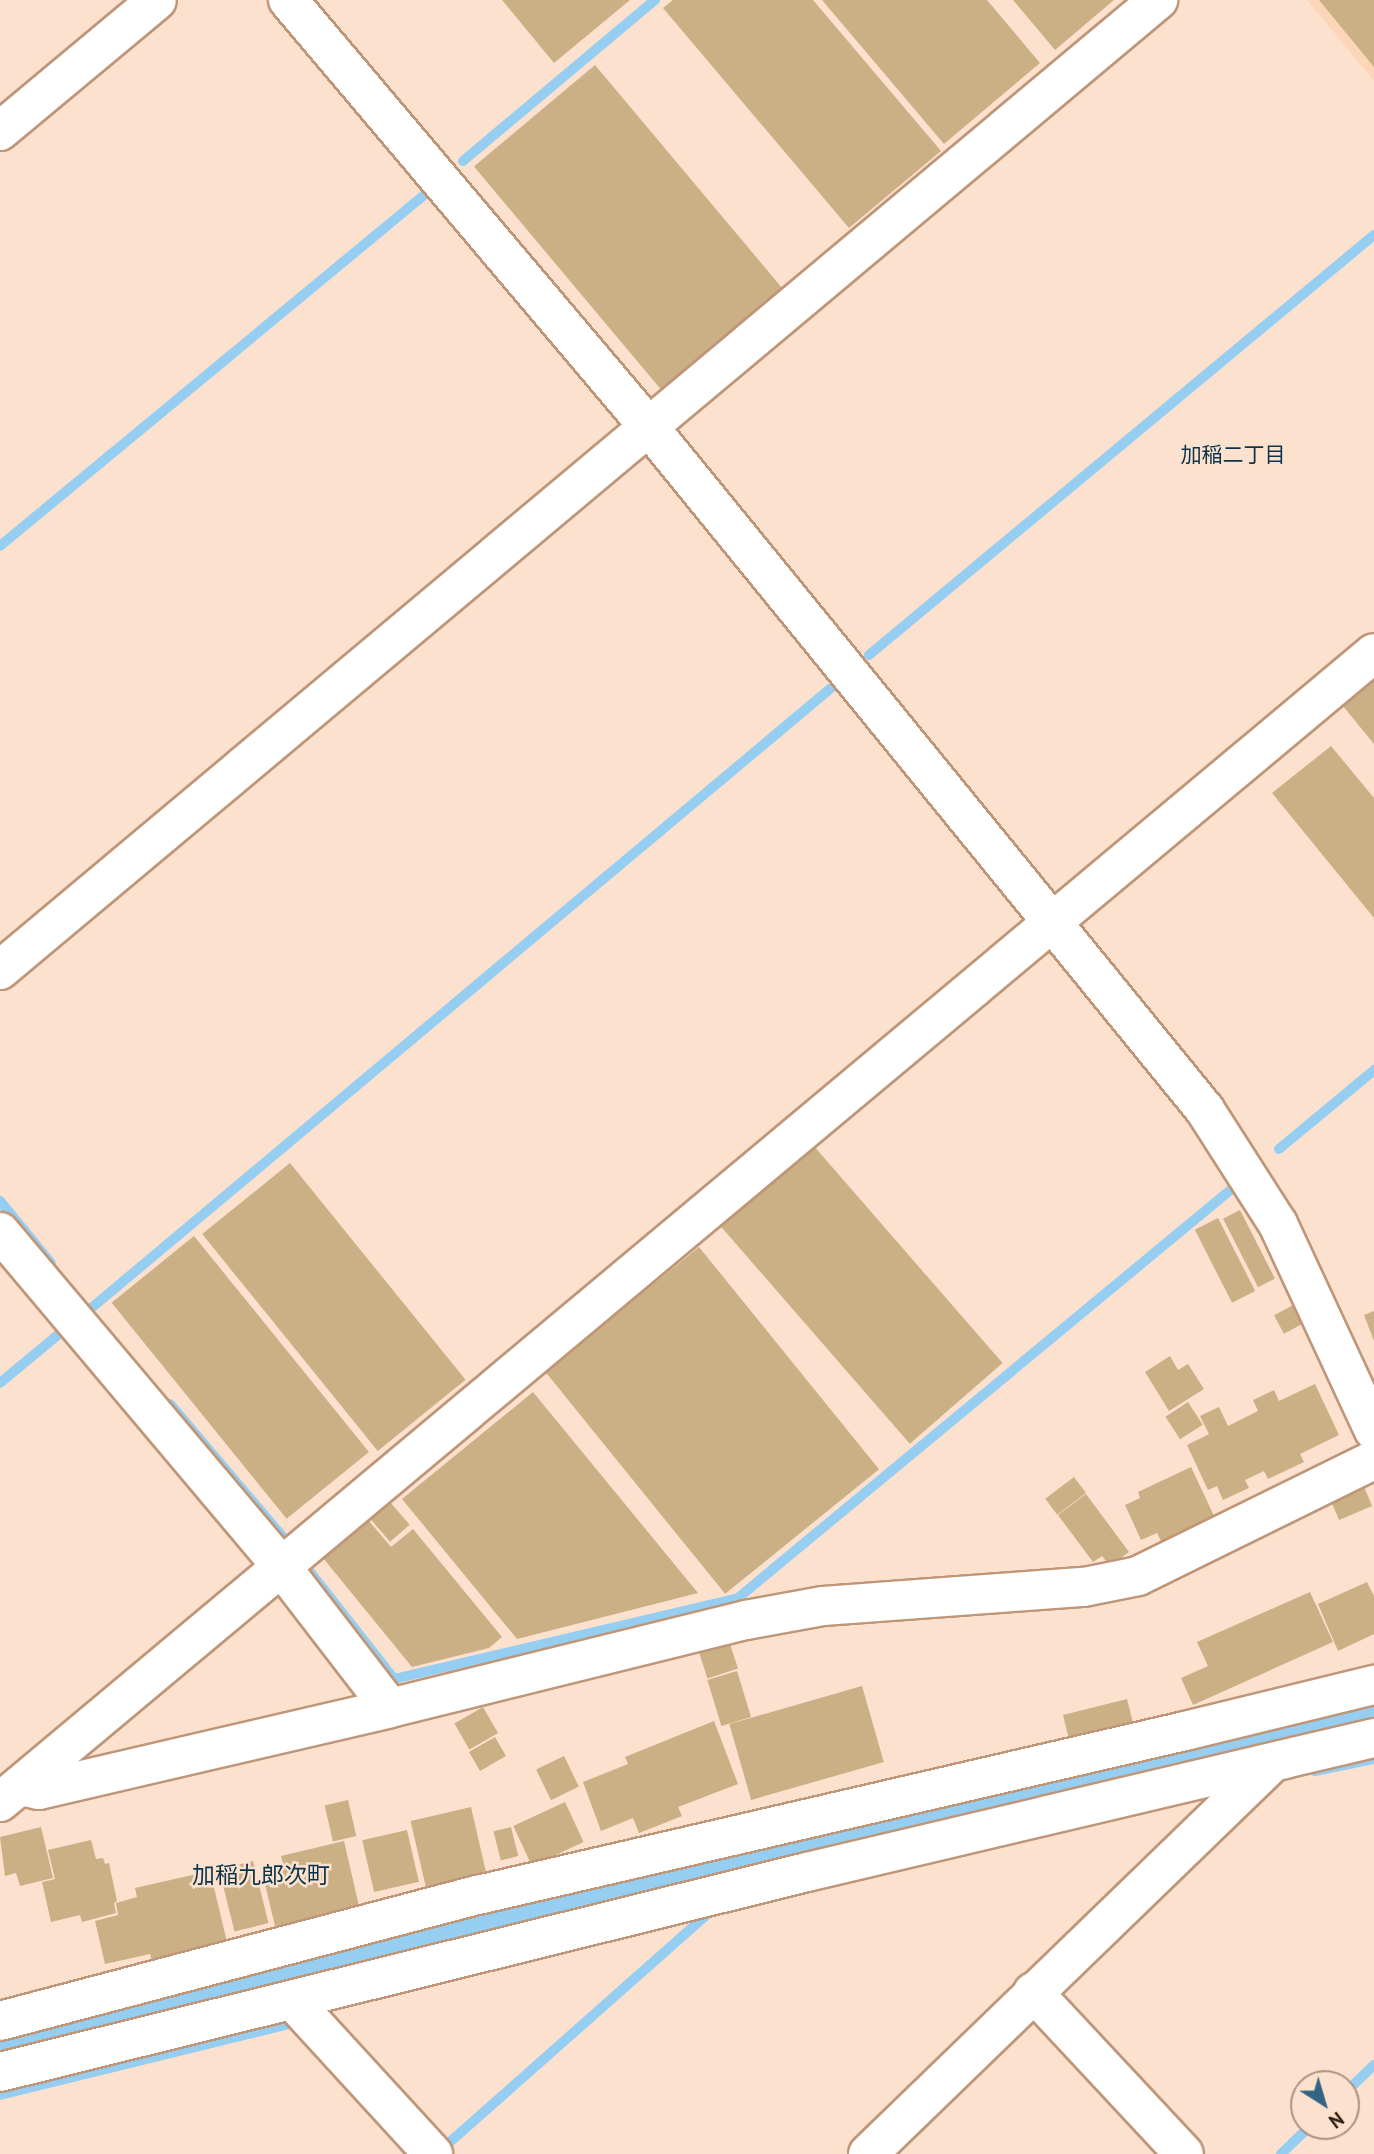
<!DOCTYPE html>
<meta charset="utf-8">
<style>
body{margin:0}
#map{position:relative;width:1374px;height:2154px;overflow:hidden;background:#fce1ce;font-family:"PT Sans","Noto Sans JP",sans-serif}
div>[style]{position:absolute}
.built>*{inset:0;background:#fdd5b8}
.water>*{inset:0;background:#96cef2}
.stream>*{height:10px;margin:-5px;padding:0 5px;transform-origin:5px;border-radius:5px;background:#96cef2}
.building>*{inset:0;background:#cbaf85;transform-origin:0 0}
.roads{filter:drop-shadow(2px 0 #bf9678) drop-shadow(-2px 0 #bf9678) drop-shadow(0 2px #bf9678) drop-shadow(0 -2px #bf9678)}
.minor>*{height:38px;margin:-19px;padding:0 19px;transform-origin:19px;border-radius:19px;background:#fff}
span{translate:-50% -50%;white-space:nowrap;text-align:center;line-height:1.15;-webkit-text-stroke:5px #fce1ce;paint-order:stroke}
.neighbourhood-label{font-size:21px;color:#093349}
.quarter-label{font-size:23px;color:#093349}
.north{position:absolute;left:1290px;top:2070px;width:70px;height:70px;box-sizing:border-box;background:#fce1ce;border:2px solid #a99382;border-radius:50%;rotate:143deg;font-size:19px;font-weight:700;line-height:28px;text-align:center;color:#2d1d11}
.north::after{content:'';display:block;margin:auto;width:24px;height:32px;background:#336482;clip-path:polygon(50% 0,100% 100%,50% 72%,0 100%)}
</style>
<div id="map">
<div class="built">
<div style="clip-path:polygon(1307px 0,1374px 0,1374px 81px)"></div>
</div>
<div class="water">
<div style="clip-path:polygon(1374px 1701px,1374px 1721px,0 2056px,0 2033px,496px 1904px)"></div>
</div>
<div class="stream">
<div style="left:463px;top:161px;width:251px;rotate:-40deg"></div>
<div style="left:0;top:546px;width:549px;rotate:-39.61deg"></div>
<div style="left:869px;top:655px;width:657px;rotate:-39.75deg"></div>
<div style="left:1279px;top:1149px;width:124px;rotate:-39.7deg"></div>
<div style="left:0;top:1201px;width:80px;rotate:50.6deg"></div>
<div style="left:89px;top:1310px;width:968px;rotate:-39.97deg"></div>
<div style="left:0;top:1383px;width:85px;rotate:-39.7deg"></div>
<div style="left:170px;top:1404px;width:182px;rotate:49.7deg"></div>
<div style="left:307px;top:1568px;width:141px;rotate:51.9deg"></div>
<div style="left:394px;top:1679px;width:353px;rotate:-13.2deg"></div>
<div style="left:738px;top:1598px;width:644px;rotate:-39.65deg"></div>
<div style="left:1315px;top:1771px;width:60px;rotate:-11.5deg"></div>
<div style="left:1346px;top:2092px;width:39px;rotate:-44deg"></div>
<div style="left:0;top:2095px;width:299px;rotate:-13.8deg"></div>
<div style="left:451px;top:2141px;width:347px;rotate:-41.5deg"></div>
<div style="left:1281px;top:2154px;width:40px;rotate:-44deg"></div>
</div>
<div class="building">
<div style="clip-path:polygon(502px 0,630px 0,554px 63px)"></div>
<div style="clip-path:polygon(673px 0,813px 0,941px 151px,849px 228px,663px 8px)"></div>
<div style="clip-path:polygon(822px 0,987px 0,1040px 63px,944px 144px)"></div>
<div style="clip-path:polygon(1013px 0,1114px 0,1055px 50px)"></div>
<div style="clip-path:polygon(1319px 0,1374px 0,1374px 67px)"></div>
<div style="left:595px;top:65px;width:291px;height:158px;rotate:50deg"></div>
<div style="clip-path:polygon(1374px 670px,1374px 744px,1338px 700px)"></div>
<div style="clip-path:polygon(1331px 746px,1374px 798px,1374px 918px,1272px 793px)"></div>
<div style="left:813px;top:1145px;width:289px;height:123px;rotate:49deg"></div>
<div style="left:290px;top:1163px;width:279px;height:113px;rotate:51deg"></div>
<div style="left:1240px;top:1210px;width:77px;height:19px;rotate:63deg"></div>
<div style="left:1218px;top:1218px;width:82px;height:26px;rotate:63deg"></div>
<div style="left:194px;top:1236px;width:278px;height:106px;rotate:51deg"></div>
<div style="left:699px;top:1247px;width:286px;height:198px;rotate:51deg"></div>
<div style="left:1297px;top:1303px;width:21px;height:26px;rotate:62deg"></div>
<div style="clip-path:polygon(1374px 1311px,1374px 1341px,1364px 1315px)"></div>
<div style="clip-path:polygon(1170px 1356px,1178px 1370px,1188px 1364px,1204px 1389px,1169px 1411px,1145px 1372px)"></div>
<div style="clip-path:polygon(1315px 1384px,1339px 1435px,1300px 1454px,1304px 1462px,1268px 1479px,1264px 1471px,1245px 1480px,1249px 1488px,1223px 1500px,1217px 1486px,1208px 1490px,1187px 1445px,1209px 1434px,1200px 1416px,1219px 1407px,1228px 1426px,1258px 1411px,1253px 1400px,1274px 1390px,1279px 1401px)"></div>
<div style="clip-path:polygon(533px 1392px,698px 1593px,517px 1639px,402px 1499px)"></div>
<div style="left:1188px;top:1402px;width:27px;height:27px;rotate:57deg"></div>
<div style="clip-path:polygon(1191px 1467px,1216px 1520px,1163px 1545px,1157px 1533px,1141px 1540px,1125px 1505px,1140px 1498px,1138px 1492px)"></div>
<div style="left:1074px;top:1477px;width:20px;height:36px;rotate:53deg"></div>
<div style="left:1362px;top:1482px;width:26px;height:36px;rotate:67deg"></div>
<div style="clip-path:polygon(1086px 1494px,1129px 1552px,1110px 1566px,1102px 1556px,1093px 1562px,1058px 1515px)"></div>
<div style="left:390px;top:1502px;width:30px;height:26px;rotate:49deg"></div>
<div style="clip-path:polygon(369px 1521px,391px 1547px,413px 1529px,502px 1637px,489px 1648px,412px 1667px,323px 1558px)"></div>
<div style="clip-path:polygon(1367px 1582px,1374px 1596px,1374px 1634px,1338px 1651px,1318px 1604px)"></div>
<div style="clip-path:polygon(1310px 1592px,1333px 1642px,1193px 1705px,1181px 1678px,1208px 1666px,1197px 1642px)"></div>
<div style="left:729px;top:1641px;width:29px;height:32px;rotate:72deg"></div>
<div style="left:737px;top:1671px;width:48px;height:31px;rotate:73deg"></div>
<div style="left:862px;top:1686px;width:79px;height:138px;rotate:74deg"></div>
<div style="left:1127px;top:1699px;width:29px;height:66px;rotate:76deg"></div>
<div style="left:483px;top:1707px;width:30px;height:33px;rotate:60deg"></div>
<div style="clip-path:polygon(714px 1721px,738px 1784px,678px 1807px,682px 1816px,639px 1833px,633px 1818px,601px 1831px,583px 1782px,628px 1764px,625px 1757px)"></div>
<div style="left:495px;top:1737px;width:22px;height:30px;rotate:60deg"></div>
<div style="left:564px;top:1756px;width:34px;height:31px;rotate:64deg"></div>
<div style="left:348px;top:1800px;width:37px;height:24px;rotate:77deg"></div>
<div style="left:565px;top:1802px;width:44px;height:57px;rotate:65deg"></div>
<div style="left:471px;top:1807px;width:73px;height:62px;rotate:77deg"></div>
<div style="clip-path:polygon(41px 1827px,53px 1878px,20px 1886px,16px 1873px,5px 1876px,0 1837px)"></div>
<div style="left:511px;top:1827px;width:30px;height:18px;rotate:76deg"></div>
<div style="left:407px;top:1830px;width:53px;height:46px;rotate:77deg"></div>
<div style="clip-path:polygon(91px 1840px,96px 1859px,103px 1858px,105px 1864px,109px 1863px,117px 1901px,114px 1903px,116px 1913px,82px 1922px,80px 1915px,51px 1922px,42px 1882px,55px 1879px,48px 1850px)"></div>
<div style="clip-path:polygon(344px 1841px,359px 1906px,275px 1926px,262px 1872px,284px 1867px,281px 1856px)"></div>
<div style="left:253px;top:1861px;width:64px;height:35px;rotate:76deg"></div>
<div style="clip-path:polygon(210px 1871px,227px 1942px,187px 1951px,189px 1960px,154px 1969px,150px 1954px,105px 1964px,95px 1921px,118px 1915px,116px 1903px,137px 1897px,135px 1888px)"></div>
</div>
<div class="roads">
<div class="minor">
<div style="left:288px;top:0;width:558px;rotate:49.8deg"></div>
<div style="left:648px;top:426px;width:882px;rotate:50.84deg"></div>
<div style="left:1205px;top:1110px;width:135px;rotate:57.4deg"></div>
<div style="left:1278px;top:1224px;width:228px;rotate:65.1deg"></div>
<div style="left:0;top:131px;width:204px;rotate:-39.8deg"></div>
<div style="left:0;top:970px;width:1511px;rotate:-39.95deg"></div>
<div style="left:0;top:1232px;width:435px;rotate:49.9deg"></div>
<div style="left:280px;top:1565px;width:180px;rotate:52.4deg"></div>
<div style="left:390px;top:1708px;width:367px;rotate:-13.9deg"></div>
<div style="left:746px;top:1620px;width:78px;rotate:-10.3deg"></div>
<div style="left:823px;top:1606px;width:262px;rotate:-4.2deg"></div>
<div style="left:1084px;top:1587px;width:55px;rotate:-11.5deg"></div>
<div style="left:1138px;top:1576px;width:263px;rotate:-26.2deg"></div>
<div style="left:20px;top:1786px;width:19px;rotate:12deg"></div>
<div style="left:39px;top:1790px;width:360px;rotate:-13.1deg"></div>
<div style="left:0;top:1802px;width:1791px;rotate:-39.9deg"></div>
<div style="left:1033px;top:1992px;width:221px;rotate:47deg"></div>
<div style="left:292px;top:2000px;width:209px;rotate:47.5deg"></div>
<div style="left:0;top:2021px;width:494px;rotate:-14.8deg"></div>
<div style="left:478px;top:1895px;width:726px;rotate:-13.06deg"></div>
<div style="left:1185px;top:1731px;width:195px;rotate:-13.7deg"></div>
<div style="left:0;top:2072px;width:831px;rotate:-13.92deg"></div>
<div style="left:807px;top:1872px;width:583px;rotate:-13.3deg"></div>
<div style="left:868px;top:2154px;width:558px;rotate:-44.06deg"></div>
</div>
</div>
<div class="neighbourhood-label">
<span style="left:1233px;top:455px">加稲二丁目</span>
</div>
<div class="quarter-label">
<span style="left:261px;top:1875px">加稲九郎次町</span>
</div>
<div class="north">N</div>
</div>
